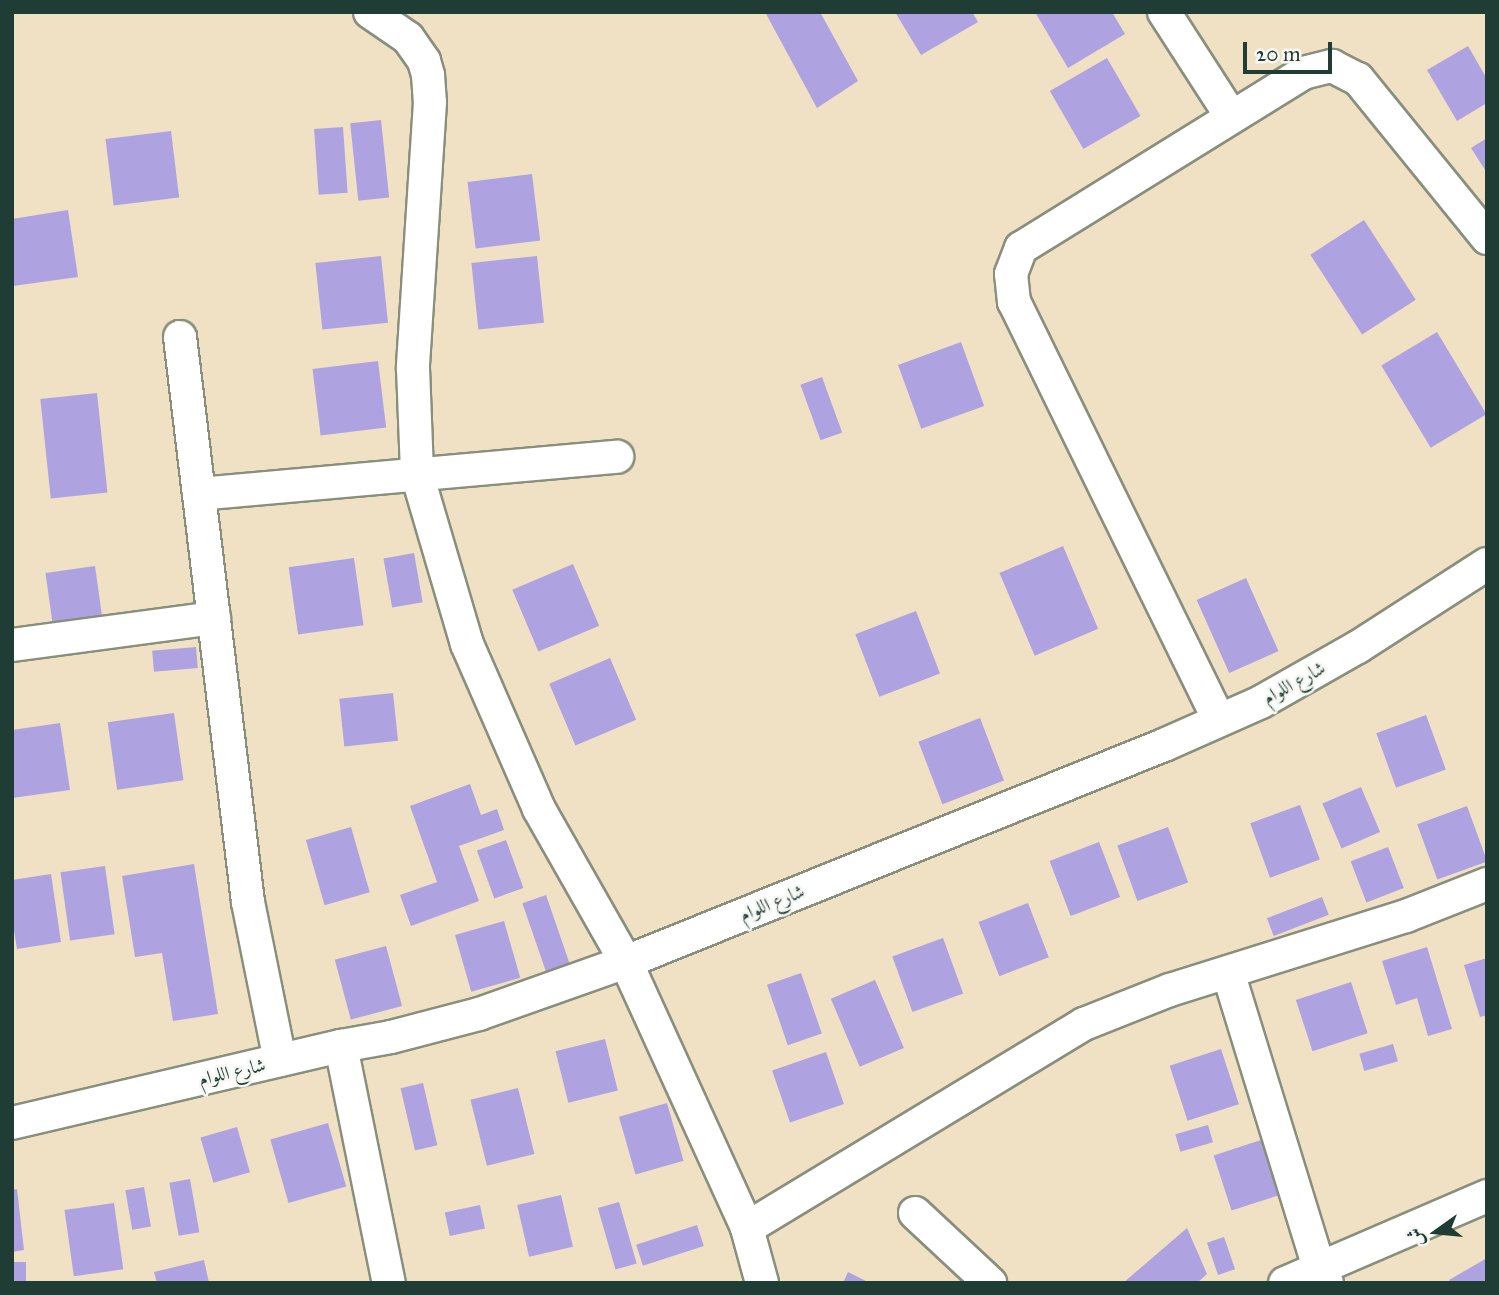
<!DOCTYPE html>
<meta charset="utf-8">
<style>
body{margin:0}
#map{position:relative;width:1499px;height:1295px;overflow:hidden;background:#f0e1c5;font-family:"IM FELL Great Primer",Amiri,serif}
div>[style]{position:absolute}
.building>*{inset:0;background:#aea2e1;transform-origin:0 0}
.roads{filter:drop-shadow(2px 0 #888f7c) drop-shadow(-2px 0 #888f7c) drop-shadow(0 2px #888f7c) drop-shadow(0 -2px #888f7c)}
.street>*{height:32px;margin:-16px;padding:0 16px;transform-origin:16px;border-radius:16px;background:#fff}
span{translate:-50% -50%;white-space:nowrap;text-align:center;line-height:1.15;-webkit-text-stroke:5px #f6f6f2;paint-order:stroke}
.street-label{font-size:19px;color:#1f3d34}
.frame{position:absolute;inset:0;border:14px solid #1f3d34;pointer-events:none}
.north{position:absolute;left:1401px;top:1197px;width:70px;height:70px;-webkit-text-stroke:5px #f6f6f2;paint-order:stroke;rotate:255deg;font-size:19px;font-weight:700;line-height:28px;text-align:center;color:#1f3d34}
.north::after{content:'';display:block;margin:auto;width:24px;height:32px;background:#1f3d34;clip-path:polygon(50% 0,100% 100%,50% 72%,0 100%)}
.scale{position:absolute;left:1243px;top:42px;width:89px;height:32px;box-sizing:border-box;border:4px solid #1f3d34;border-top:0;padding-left:9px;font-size:21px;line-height:24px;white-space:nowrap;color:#1f3d34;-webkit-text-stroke:5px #f6f6f2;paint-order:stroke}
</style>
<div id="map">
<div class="building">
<div style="clip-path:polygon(765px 12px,820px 12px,858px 81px,817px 108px)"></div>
<div style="clip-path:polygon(895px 12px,972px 12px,978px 22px,921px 55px)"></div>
<div style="clip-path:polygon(1035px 12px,1112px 12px,1125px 34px,1068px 68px)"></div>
<div style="clip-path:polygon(1468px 46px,1487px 79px,1487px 103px,1457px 121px,1427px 70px)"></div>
<div style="left:1107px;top:58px;width:67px;height:66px;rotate:60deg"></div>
<div style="left:381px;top:120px;width:78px;height:31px;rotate:84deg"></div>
<div style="left:343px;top:127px;width:66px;height:29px;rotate:86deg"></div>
<div style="left:171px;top:131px;width:67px;height:66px;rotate:83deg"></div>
<div style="clip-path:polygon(1487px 138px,1487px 173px,1471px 148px)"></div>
<div style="left:532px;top:174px;width:67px;height:65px;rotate:83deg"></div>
<div style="clip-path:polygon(68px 210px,78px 277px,13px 286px,12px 219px)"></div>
<div style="left:1364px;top:220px;width:95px;height:64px;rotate:57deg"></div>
<div style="left:381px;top:256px;width:67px;height:66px;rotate:84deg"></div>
<div style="left:537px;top:256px;width:67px;height:66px;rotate:84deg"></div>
<div style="left:1437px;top:332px;width:96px;height:65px;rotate:59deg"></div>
<div style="left:961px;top:342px;width:68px;height:67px;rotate:70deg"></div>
<div style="left:378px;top:361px;width:67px;height:66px;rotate:83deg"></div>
<div style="left:822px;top:377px;width:59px;height:23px;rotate:70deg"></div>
<div style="left:97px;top:393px;width:100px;height:57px;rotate:84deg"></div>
<div style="left:1063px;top:546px;width:90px;height:69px;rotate:67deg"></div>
<div style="left:414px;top:553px;width:50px;height:31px;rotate:80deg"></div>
<div style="left:354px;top:558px;width:68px;height:66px;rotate:82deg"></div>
<div style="left:573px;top:564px;width:67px;height:66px;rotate:67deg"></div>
<div style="left:95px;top:566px;width:57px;height:50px;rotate:82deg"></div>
<div style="left:1246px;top:578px;width:80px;height:54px;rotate:66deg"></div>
<div style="left:916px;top:611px;width:67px;height:65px;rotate:69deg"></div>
<div style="left:196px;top:647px;width:21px;height:44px;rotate:85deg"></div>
<div style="left:610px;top:658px;width:67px;height:66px;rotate:67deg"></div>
<div style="left:393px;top:693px;width:48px;height:54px;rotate:84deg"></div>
<div style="left:174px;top:713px;width:68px;height:67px;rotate:82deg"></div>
<div style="left:1426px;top:715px;width:58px;height:53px;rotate:70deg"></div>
<div style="left:980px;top:718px;width:67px;height:66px;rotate:69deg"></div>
<div style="clip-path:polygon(60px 723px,70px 790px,12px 798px,12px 730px)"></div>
<div style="clip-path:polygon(470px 784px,481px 815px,497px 809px,504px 830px,459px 846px,479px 901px,411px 926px,400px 895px,437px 882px,410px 806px)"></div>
<div style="left:1361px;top:787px;width:49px;height:42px;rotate:67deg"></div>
<div style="left:1300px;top:805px;width:58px;height:53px;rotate:70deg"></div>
<div style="left:1467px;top:806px;width:59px;height:53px;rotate:70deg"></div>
<div style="left:351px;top:827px;width:68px;height:47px;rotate:74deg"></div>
<div style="left:1168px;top:827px;width:59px;height:54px;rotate:70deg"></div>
<div style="left:506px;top:840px;width:51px;height:31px;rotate:70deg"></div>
<div style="left:1099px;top:842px;width:59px;height:53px;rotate:69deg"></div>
<div style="left:1388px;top:847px;width:44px;height:40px;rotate:69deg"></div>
<div style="clip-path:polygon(194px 864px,218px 1014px,173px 1021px,162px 953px,135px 957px,122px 876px)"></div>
<div style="left:105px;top:866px;width:69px;height:45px;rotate:82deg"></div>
<div style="clip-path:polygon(51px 874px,61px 942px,17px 949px,12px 918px,12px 880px)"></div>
<div style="left:546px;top:895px;width:74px;height:25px;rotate:71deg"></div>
<div style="left:1322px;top:897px;width:19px;height:59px;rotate:69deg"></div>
<div style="left:1028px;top:903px;width:58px;height:53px;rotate:69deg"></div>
<div style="left:504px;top:921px;width:59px;height:51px;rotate:74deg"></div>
<div style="left:943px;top:938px;width:59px;height:54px;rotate:70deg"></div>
<div style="left:386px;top:946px;width:62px;height:53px;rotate:75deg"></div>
<div style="clip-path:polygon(1427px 947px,1452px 1029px,1428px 1036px,1417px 998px,1396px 1005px,1382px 961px)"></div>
<div style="clip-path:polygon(1487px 958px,1487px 1015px,1480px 1017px,1464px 965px)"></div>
<div style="left:801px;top:973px;width:64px;height:36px;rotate:71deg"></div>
<div style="left:875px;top:980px;width:74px;height:48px;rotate:67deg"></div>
<div style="left:1351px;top:982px;width:54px;height:58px;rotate:72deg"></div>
<div style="left:605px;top:1039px;width:53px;height:51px;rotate:76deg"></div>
<div style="left:1393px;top:1044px;width:18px;height:35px;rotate:74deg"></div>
<div style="left:1221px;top:1049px;width:58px;height:54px;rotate:72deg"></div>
<div style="left:826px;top:1052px;width:55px;height:57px;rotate:71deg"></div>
<div style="left:423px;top:1083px;width:64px;height:23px;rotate:77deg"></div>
<div style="left:518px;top:1088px;width:68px;height:49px;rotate:76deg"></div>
<div style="left:667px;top:1103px;width:60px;height:50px;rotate:74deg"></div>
<div style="left:328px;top:1123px;width:66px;height:60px;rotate:74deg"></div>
<div style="left:1208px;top:1125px;width:18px;height:34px;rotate:74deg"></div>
<div style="left:237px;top:1127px;width:47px;height:38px;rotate:74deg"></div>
<div style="left:1264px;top:1139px;width:58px;height:53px;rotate:72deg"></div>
<div style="left:190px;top:1179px;width:54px;height:21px;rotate:80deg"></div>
<div style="left:144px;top:1187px;width:40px;height:19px;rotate:80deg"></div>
<div style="clip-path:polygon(17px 1189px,24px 1250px,12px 1252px,12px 1190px)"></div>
<div style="left:561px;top:1195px;width:53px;height:45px;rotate:77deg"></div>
<div style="left:619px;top:1202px;width:64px;height:22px;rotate:74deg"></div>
<div style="left:114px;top:1203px;width:67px;height:50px;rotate:82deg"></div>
<div style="left:480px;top:1205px;width:24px;height:36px;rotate:78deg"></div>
<div style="left:697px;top:1225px;width:22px;height:64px;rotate:72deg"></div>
<div style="clip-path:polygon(1187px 1228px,1207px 1274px,1197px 1283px,1123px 1283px)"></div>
<div style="left:1224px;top:1237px;width:34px;height:18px;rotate:71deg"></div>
<div style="clip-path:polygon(1487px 1258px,1487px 1283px,1451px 1283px,1449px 1280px)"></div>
<div style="clip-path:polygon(204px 1260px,209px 1283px,157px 1283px,154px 1272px)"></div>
<div style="left:12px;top:1262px;width:14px;height:21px"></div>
<div style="clip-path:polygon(848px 1272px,870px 1283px,843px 1283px)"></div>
</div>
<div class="roads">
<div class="street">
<div style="left:370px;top:12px;width:46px;rotate:34.4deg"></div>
<div style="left:408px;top:38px;width:28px;rotate:55deg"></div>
<div style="left:424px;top:61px;width:15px;rotate:74deg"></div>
<div style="left:428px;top:75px;width:27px;rotate:86deg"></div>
<div style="left:430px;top:102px;width:267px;rotate:93.7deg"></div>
<div style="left:413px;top:368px;width:106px;rotate:87.8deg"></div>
<div style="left:417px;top:474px;width:177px;rotate:73.6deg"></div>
<div style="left:467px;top:644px;width:180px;rotate:66.4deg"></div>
<div style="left:539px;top:809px;width:176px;rotate:60.4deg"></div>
<div style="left:626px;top:962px;width:292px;rotate:65.5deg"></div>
<div style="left:747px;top:1228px;width:57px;rotate:74.7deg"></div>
<div style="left:1164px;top:12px;width:124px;rotate:57.2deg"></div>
<div style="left:180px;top:337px;width:569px;rotate:83.14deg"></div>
<div style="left:248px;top:902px;width:161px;rotate:78.6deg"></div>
<div style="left:199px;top:494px;width:420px;rotate:-5.1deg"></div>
<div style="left:12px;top:645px;width:204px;rotate:-7.6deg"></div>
<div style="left:1219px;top:720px;width:466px;rotate:-116.1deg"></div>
<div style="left:1014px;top:302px;width:28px;rotate:-96deg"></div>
<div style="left:1011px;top:274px;width:28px;rotate:-69deg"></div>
<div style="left:1021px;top:248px;width:332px;rotate:-31.8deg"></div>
<div style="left:1303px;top:73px;width:30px;rotate:-14deg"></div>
<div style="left:1332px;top:66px;width:29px;rotate:27deg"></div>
<div style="left:1358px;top:79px;width:205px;rotate:50.9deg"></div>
<div style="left:1228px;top:972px;width:310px;rotate:72.9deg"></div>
<div style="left:1319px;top:1268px;width:17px;rotate:62deg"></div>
<div style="left:341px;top:1046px;width:242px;rotate:78.6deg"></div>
<div style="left:12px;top:1123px;width:338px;rotate:-13.2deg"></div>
<div style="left:341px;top:1046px;width:51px;rotate:-10.2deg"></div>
<div style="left:391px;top:1037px;width:91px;rotate:-14.6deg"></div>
<div style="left:479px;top:1014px;width:156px;rotate:-19.5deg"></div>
<div style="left:626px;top:962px;width:580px;rotate:-21.97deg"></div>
<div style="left:1164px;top:745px;width:106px;rotate:-23.9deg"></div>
<div style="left:1261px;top:702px;width:112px;rotate:-29.6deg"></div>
<div style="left:1358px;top:647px;width:153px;rotate:-32.8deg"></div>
<div style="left:915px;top:1213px;width:103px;rotate:43deg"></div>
<div style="left:747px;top:1228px;width:394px;rotate:-31.2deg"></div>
<div style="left:1084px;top:1024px;width:92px;rotate:-21.6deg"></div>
<div style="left:1170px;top:990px;width:247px;rotate:-17.4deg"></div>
<div style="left:1406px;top:916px;width:87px;rotate:-21.6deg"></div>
<div style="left:1285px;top:1283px;width:220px;rotate:-23.3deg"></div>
</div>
</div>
<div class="street-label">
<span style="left:1294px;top:683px;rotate:-29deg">شارع اللوام</span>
<span style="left:772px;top:903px;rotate:-22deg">شارع اللوام</span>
<span style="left:232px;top:1072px;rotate:-13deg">شارع اللوام</span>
</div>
<div class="frame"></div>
<div class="north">ش</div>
<div class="scale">20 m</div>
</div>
